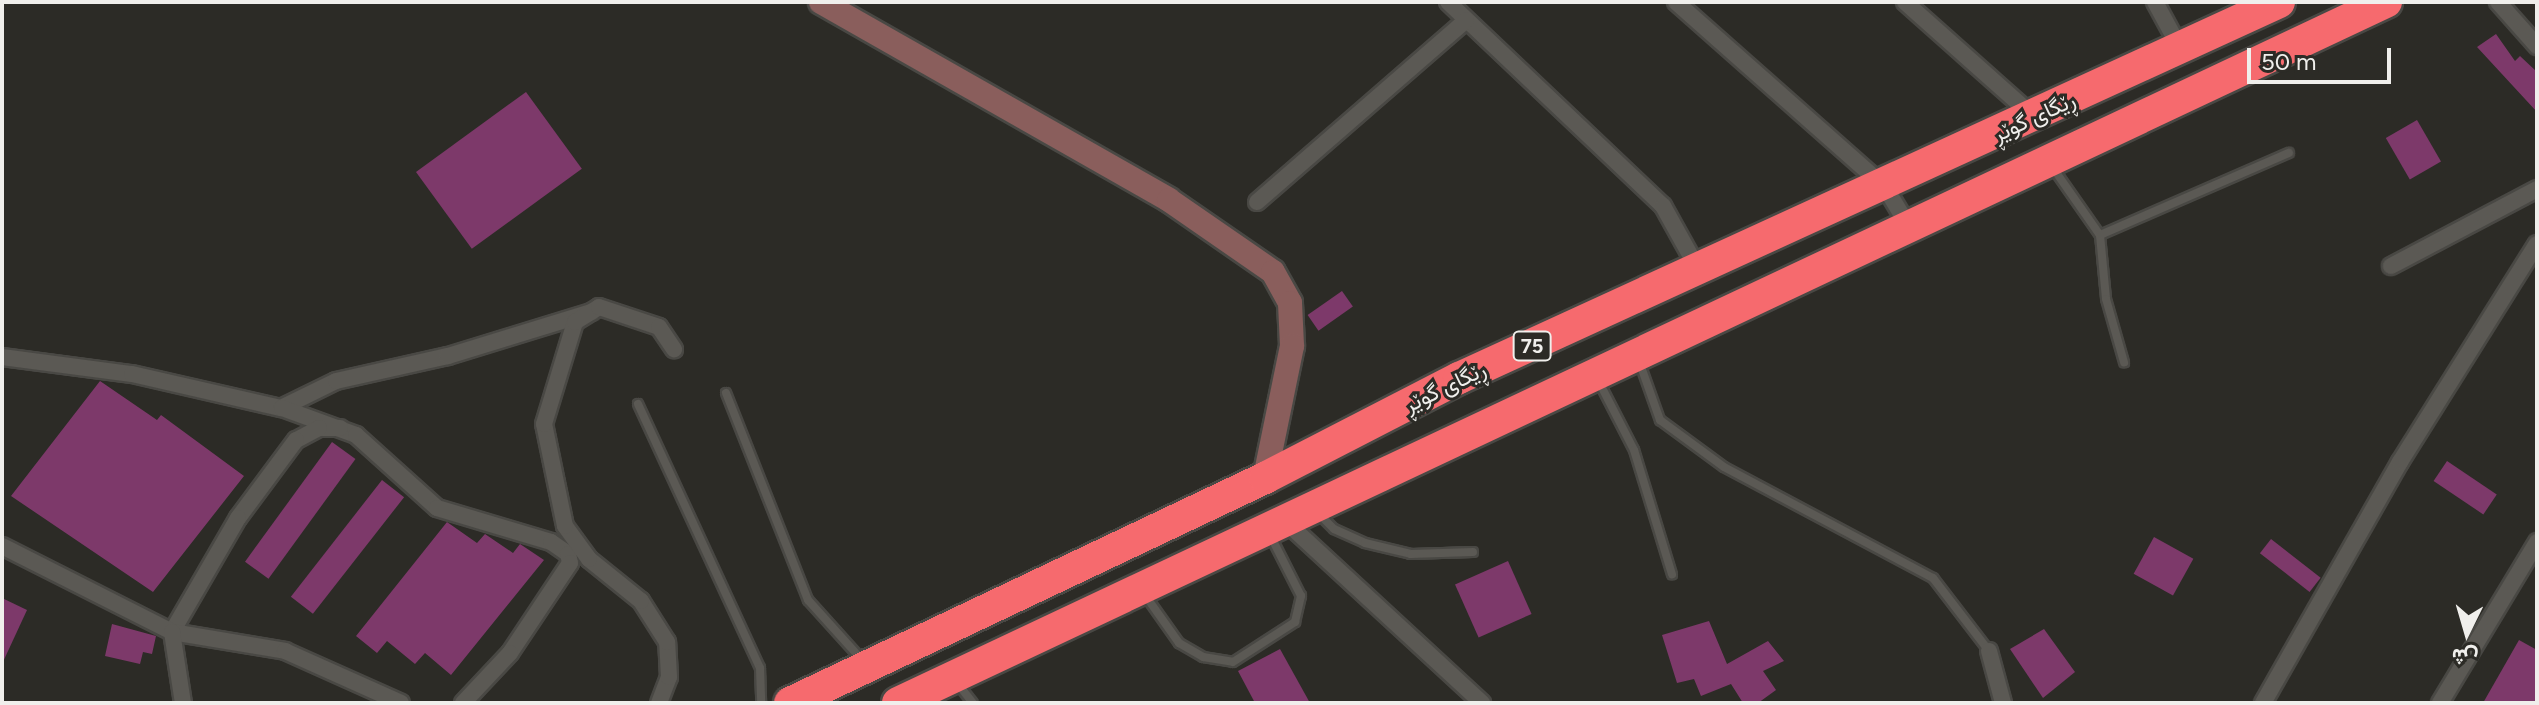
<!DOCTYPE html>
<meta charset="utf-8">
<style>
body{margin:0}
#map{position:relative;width:2539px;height:705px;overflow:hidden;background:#2c2b26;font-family:Figtree,Vazirmatn,sans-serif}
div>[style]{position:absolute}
.building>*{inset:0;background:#7d396a;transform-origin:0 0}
.roads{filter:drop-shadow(2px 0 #494844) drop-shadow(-2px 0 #494844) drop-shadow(0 2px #494844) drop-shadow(0 -2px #494844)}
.lane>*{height:8px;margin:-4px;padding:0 4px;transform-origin:4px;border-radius:4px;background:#5b5954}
.street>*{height:16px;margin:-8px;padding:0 8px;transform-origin:8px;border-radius:8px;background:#5b5954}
.secondary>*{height:24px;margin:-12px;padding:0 12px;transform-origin:12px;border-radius:12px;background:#8a5e5c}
.highway>*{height:32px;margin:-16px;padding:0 16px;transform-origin:16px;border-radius:16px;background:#f66a6e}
span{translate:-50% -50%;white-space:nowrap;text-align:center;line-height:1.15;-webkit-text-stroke:6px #2c2b26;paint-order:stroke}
.shield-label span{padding:2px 6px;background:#2c2b26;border:2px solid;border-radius:6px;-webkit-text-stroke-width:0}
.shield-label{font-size:20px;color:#f0efec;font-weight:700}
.street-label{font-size:22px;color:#f0efec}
.frame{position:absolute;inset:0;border:4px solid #f0efec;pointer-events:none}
.north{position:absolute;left:2427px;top:593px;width:80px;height:80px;-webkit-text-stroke:6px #2c2b26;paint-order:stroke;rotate:185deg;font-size:22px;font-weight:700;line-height:32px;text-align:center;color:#f0efec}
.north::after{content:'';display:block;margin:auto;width:28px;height:36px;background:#f0efec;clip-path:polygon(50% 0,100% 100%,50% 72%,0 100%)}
.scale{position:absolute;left:2247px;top:48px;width:144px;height:36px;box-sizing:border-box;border:4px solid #f0efec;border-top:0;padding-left:10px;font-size:24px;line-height:28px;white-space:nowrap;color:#f0efec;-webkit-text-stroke:6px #2c2b26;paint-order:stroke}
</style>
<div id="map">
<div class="building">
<div style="clip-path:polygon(2496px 34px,2515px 61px,2520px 56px,2537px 72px,2537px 112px,2477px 47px)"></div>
<div style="left:526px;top:92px;width:95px;height:136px;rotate:54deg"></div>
<div style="left:2417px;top:120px;width:48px;height:36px;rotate:60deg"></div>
<div style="left:1342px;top:291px;width:19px;height:42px;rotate:55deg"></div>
<div style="clip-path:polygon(100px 381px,157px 420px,161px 415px,244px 476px,153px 592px,11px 496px)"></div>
<div style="left:332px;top:442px;width:29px;height:148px;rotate:36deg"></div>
<div style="left:2447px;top:461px;width:60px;height:24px;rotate:34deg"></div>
<div style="left:382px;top:480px;width:28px;height:148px;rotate:38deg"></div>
<div style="clip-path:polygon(447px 522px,477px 543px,485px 534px,513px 553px,520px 544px,544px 560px,451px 675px,425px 653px,415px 664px,387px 641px,377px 653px,356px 636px)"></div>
<div style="left:2154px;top:537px;width:45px;height:42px;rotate:29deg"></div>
<div style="left:2271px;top:539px;width:63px;height:18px;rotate:38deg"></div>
<div style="left:1508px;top:561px;width:58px;height:58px;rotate:66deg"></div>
<div style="clip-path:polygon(2px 598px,27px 610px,2px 664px)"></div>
<div style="clip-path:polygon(1709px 621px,1727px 664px,1768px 641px,1784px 661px,1763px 671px,1776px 690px,1758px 703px,1743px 703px,1731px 684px,1701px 696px,1694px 679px,1677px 683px,1662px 635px)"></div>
<div style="clip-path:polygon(112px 624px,156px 636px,152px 654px,143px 652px,140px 664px,105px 656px)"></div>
<div style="clip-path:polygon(2044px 629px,2075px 672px,2043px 698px,2010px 649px)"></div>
<div style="clip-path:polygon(2519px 640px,2537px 650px,2537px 703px,2483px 703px)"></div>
<div style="clip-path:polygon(1280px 649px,1310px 703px,1255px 703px,1238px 671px)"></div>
</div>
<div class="roads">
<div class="lane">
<div style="left:2053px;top:168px;width:82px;rotate:55deg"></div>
<div style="left:2100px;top:235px;width:64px;rotate:84.6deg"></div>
<div style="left:2106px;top:299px;width:66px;rotate:74.1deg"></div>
<div style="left:2100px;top:235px;width:206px;rotate:-23.5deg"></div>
<div style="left:1639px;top:361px;width:63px;rotate:70.4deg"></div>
<div style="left:1660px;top:420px;width:79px;rotate:36.3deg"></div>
<div style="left:1724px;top:467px;width:237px;rotate:28deg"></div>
<div style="left:1933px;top:578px;width:92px;rotate:52.5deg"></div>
<div style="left:1598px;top:380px;width:79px;rotate:62.8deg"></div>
<div style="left:1634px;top:450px;width:130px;rotate:73deg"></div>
<div style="left:726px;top:393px;width:223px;rotate:68.4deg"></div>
<div style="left:808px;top:600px;width:81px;rotate:48deg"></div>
<div style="left:638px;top:404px;width:291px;rotate:65.2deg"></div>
<div style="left:760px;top:668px;width:35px;rotate:88deg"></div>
<div style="left:1317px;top:512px;width:24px;rotate:45deg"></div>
<div style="left:1334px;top:529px;width:34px;rotate:24deg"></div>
<div style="left:1365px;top:543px;width:47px;rotate:13.4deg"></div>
<div style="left:1411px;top:554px;width:62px;rotate:-1.8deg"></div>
<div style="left:1145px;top:595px;width:59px;rotate:54.7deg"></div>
<div style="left:1179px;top:643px;width:28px;rotate:30deg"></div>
<div style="left:1203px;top:657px;width:30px;rotate:9deg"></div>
<div style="left:1233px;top:662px;width:74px;rotate:-32.8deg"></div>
<div style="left:1295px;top:622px;width:27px;rotate:-77deg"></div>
<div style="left:1301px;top:596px;width:68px;rotate:-116.9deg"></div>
<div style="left:958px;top:684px;width:24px;rotate:52deg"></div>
</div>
<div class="street">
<div style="left:1448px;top:2px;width:296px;rotate:43.5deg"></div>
<div style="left:1663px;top:206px;width:74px;rotate:61deg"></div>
<div style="left:1676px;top:2px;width:279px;rotate:41.5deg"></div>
<div style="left:1885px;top:187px;width:47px;rotate:59deg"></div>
<div style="left:1905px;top:2px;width:171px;rotate:41.7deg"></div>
<div style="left:2155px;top:2px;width:52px;rotate:61.5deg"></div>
<div style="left:2498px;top:2px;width:59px;rotate:48.4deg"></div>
<div style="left:1257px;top:202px;width:277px;rotate:-41deg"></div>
<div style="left:2391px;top:266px;width:165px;rotate:-27.8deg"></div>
<div style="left:2px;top:357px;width:131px;rotate:7.5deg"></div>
<div style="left:132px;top:374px;width:153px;rotate:12.9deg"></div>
<div style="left:281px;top:408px;width:61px;rotate:-26.1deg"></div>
<div style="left:336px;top:381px;width:115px;rotate:-12.6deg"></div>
<div style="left:448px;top:356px;width:150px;rotate:-17.1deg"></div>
<div style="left:282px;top:408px;width:79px;rotate:20deg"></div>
<div style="left:356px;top:435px;width:109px;rotate:42deg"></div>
<div style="left:437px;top:508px;width:119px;rotate:16.6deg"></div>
<div style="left:551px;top:542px;width:21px;rotate:35deg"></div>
<div style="left:568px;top:554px;width:9px;rotate:77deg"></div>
<div style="left:570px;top:563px;width:108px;rotate:123.7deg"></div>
<div style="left:510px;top:653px;width:69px;rotate:133.2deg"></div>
<div style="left:340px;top:428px;width:21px;rotate:180deg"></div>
<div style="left:319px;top:428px;width:26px;rotate:152deg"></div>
<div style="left:296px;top:440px;width:97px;rotate:126.6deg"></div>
<div style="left:238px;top:518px;width:132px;rotate:120.1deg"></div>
<div style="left:172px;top:632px;width:115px;rotate:9.5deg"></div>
<div style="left:285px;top:651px;width:127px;rotate:24.1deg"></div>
<div style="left:1286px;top:522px;width:267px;rotate:42.7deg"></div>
<div style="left:2px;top:546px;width:191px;rotate:26.8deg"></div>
<div style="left:172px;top:632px;width:72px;rotate:81.2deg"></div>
<div style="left:1989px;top:651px;width:54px;rotate:74.9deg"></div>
<div style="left:659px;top:703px;width:28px;rotate:-69deg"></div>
<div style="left:669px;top:677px;width:35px;rotate:-93deg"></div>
<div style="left:667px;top:642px;width:49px;rotate:-122.4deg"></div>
<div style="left:641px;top:601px;width:67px;rotate:-141.1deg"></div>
<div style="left:589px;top:559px;width:41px;rotate:-126deg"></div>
<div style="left:565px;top:526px;width:104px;rotate:-101.6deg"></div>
<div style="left:544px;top:424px;width:107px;rotate:-73.1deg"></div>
<div style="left:575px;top:322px;width:28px;rotate:-32deg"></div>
<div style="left:599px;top:307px;width:63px;rotate:18.4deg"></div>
<div style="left:659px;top:327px;width:27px;rotate:56deg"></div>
<div style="left:2263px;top:703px;width:277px;rotate:-60.4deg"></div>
<div style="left:2400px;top:462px;width:257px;rotate:-57.9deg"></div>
<div style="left:2440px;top:703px;width:188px;rotate:-58.9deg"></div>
</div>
<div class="secondary">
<div style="left:821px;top:2px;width:400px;rotate:29.6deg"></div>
<div style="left:1169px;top:200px;width:126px;rotate:34.7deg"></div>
<div style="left:1273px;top:272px;width:35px;rotate:61deg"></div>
<div style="left:1290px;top:303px;width:43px;rotate:87.3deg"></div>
<div style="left:1292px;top:346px;width:135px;rotate:101.6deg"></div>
</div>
<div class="highway">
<div style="left:790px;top:703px;width:526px;rotate:-25.35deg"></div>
<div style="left:1265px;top:478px;width:218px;rotate:-27.3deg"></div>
<div style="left:1459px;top:378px;width:902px;rotate:-24.63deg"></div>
<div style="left:898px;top:703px;width:1645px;rotate:-25.23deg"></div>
</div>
</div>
<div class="shield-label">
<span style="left:1532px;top:346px">75</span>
</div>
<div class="street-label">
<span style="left:2034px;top:117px;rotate:-25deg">ڕێگای گوێڕ</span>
<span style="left:1445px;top:387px;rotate:-26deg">ڕێگای گوێڕ</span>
</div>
<div class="frame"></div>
<div class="north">ش</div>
<div class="scale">50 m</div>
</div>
